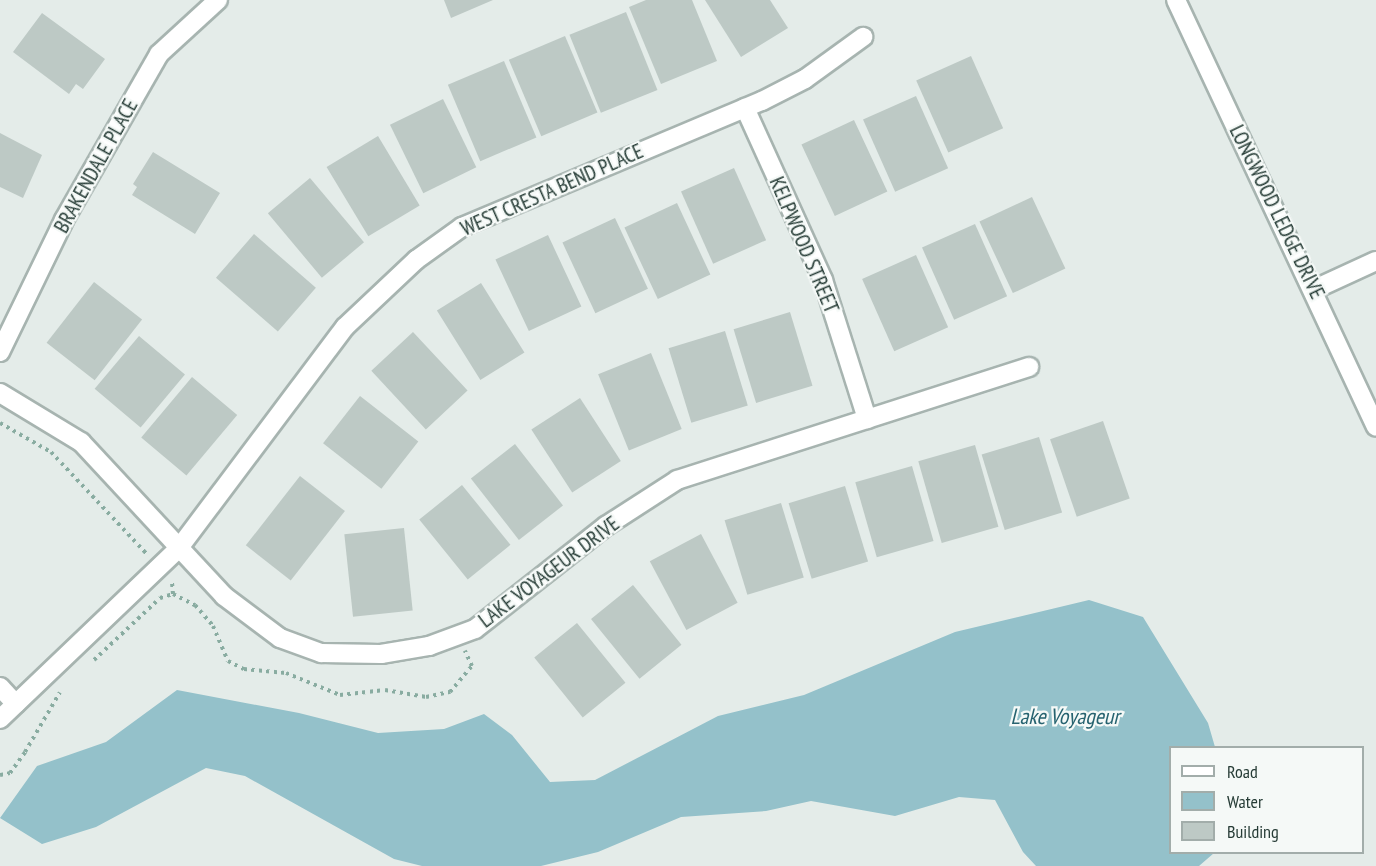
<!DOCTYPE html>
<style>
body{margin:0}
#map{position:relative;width:1376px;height:866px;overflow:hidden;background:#e4ece9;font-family:"PT Sans Narrow",sans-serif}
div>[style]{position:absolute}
.water>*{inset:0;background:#94c1ca}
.building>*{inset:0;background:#bdc9c5;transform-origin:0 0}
.path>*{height:4px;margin-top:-2px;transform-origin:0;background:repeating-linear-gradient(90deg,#89aca1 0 3px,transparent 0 7.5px)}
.roads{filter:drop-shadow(2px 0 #a7b4b0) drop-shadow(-2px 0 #a7b4b0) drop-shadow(0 2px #a7b4b0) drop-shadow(0 -2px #a7b4b0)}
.minor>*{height:18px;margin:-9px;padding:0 9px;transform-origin:9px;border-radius:9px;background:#fff}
span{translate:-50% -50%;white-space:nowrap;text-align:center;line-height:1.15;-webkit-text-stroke:4.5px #f5f9f7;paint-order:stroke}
.street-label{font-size:21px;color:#263c36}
.water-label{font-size:22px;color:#276370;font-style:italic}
.legend{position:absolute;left:1169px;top:746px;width:195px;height:108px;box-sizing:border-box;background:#f5f9f7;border:2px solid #a2adaa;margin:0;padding:8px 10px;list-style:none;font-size:18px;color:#263c36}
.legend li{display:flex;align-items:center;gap:12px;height:30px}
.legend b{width:30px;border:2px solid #a2adaa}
</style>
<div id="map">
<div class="water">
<div style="clip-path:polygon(1089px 600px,1143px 617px,1208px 723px,1215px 747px,1170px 748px,1170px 852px,1214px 853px,1199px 866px,1036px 866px,1023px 852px,995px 800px,959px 797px,895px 816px,811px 801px,766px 811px,681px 817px,598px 852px,541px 866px,422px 866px,394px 859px,245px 776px,206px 768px,96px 827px,42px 844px,0 818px,37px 766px,106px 742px,177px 690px,299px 713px,378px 733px,444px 729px,484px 714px,512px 735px,550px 782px,595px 780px,718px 716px,804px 695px,955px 632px)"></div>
</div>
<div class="building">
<div style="clip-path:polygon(444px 0,493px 0,451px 18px)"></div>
<div style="clip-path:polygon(646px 0,692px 0,717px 61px,661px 84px,629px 7px)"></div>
<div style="clip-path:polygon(705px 0,770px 0,788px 28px,741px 57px)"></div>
<div style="left:626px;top:12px;width:84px;height:61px;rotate:68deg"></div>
<div style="clip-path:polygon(42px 13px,105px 59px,83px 89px,76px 84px,69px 94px,13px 52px)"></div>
<div style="left:565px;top:36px;width:83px;height:61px;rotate:67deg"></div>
<div style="left:971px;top:56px;width:79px;height:60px;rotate:66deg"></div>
<div style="left:504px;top:61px;width:83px;height:61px;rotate:67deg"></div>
<div style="left:916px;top:96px;width:79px;height:58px;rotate:66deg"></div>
<div style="left:443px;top:99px;width:76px;height:59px;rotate:64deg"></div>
<div style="left:854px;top:120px;width:79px;height:58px;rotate:65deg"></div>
<div style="clip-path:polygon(0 133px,42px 155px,23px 198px,0 187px)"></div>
<div style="left:378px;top:136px;width:81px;height:60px;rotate:59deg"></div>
<div style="clip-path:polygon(153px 152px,220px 193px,195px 234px,132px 195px,137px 187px,133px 184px)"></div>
<div style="left:734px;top:168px;width:79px;height:58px;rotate:66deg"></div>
<div style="left:310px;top:178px;width:84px;height:55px;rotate:50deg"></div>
<div style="left:1032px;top:197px;width:79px;height:58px;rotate:65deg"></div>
<div style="left:677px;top:203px;width:79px;height:58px;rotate:65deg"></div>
<div style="left:615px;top:218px;width:78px;height:58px;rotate:65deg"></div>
<div style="left:975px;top:224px;width:79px;height:58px;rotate:66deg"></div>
<div style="left:254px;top:234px;width:82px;height:58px;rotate:41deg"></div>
<div style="left:548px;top:235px;width:79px;height:58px;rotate:65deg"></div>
<div style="left:916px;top:255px;width:79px;height:59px;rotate:66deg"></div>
<div style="left:94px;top:282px;width:61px;height:77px;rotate:38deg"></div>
<div style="left:481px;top:283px;width:82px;height:52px;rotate:58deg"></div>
<div style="left:790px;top:312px;width:77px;height:59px;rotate:73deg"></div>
<div style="left:725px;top:331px;width:78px;height:59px;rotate:73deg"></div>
<div style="left:413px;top:332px;width:80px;height:57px;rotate:47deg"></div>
<div style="left:139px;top:336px;width:60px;height:69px;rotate:40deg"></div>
<div style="left:651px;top:353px;width:82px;height:57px;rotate:68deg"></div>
<div style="left:192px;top:377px;width:59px;height:79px;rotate:40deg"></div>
<div style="left:360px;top:396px;width:74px;height:60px;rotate:38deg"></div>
<div style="left:580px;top:398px;width:75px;height:58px;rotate:57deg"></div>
<div style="left:1103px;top:421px;width:82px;height:56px;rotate:71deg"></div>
<div style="left:1039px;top:437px;width:79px;height:60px;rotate:73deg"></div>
<div style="left:515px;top:444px;width:78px;height:56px;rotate:52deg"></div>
<div style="left:975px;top:445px;width:85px;height:59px;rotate:74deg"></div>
<div style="left:912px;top:466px;width:78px;height:59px;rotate:74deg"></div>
<div style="left:300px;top:476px;width:57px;height:88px;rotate:38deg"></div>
<div style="left:462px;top:485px;width:77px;height:55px;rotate:51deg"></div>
<div style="left:845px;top:486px;width:79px;height:59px;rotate:73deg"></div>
<div style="left:781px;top:503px;width:78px;height:59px;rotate:73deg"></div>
<div style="left:404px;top:528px;width:83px;height:60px;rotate:84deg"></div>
<div style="left:701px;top:534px;width:78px;height:58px;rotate:62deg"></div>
<div style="left:633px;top:585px;width:77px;height:54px;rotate:51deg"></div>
<div style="left:577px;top:623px;width:77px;height:55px;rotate:51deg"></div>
</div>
<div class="path">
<div style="left:0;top:423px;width:59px;rotate:29.6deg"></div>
<div style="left:51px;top:452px;width:139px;rotate:46.8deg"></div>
<div style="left:173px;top:594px;width:25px;rotate:27deg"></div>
<div style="left:195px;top:605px;width:28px;rotate:49deg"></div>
<div style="left:213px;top:626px;width:38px;rotate:67deg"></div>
<div style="left:228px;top:661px;width:18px;rotate:27deg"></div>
<div style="left:244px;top:669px;width:42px;rotate:5.4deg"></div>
<div style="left:286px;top:673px;width:58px;rotate:22.2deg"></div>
<div style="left:340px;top:695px;width:45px;rotate:-6.3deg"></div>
<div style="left:385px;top:690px;width:42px;rotate:9.7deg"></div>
<div style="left:426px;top:697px;width:25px;rotate:-12deg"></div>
<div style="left:450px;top:692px;width:34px;rotate:-50deg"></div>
<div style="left:472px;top:666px;width:17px;rotate:-115deg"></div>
<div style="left:94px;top:660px;width:91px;rotate:-43.2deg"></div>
<div style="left:160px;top:598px;width:14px;rotate:-17deg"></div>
<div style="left:173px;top:594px;width:11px;rotate:-95deg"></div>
<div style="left:0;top:775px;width:10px;rotate:-11deg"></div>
<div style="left:10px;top:773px;width:26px;rotate:-54deg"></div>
<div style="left:25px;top:752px;width:69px;rotate:-59.7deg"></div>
</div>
<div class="roads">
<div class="minor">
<div style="left:1176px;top:0;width:471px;rotate:64.9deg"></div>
<div style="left:745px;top:108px;width:189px;rotate:65.6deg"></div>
<div style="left:823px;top:280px;width:146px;rotate:72.4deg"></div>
<div style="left:1315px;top:289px;width:67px;rotate:-24.7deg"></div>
<div style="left:0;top:352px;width:147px;rotate:-64.1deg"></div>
<div style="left:64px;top:220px;width:191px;rotate:-60.2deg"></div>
<div style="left:159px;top:54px;width:80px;rotate:-42.5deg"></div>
<div style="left:0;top:393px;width:95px;rotate:31.2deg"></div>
<div style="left:81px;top:442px;width:210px;rotate:47.1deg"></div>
<div style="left:224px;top:596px;width:70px;rotate:36.9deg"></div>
<div style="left:280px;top:638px;width:44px;rotate:20.1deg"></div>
<div style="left:321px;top:653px;width:60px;rotate:1deg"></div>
<div style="left:381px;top:654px;width:49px;rotate:-9.5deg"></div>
<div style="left:429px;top:646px;width:49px;rotate:-20.3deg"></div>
<div style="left:475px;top:629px;width:167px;rotate:-38.2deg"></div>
<div style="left:606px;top:526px;width:85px;rotate:-32.9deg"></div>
<div style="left:677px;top:480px;width:370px;rotate:-17.8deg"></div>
<div style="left:0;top:687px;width:23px;rotate:47deg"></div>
<div style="left:0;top:719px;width:248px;rotate:-43.7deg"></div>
<div style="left:179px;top:548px;width:276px;rotate:-53.1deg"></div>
<div style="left:345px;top:327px;width:98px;rotate:-43.3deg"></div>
<div style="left:416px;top:260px;width:57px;rotate:-35.7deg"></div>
<div style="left:462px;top:227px;width:325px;rotate:-22.8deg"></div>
<div style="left:762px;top:101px;width:48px;rotate:-27.1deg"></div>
<div style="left:805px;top:79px;width:72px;rotate:-35.9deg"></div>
</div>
</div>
<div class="street-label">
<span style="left:96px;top:166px;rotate:-61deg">BRAKENDALE PLACE</span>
<span style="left:552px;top:190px;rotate:-24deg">WEST CRESTA BEND PLACE</span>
<span style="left:1277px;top:212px;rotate:64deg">LONGWOOD LEDGE DRIVE</span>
<span style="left:804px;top:245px;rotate:67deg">KELPWOOD STREET</span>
<span style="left:549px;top:572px;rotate:-37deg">LAKE VOYAGEUR DRIVE</span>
</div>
<div class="water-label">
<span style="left:1065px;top:717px">Lake Voyageur</span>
</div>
<ul class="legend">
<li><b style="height:8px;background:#fff"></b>Road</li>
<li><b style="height:16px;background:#94c1ca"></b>Water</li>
<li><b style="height:16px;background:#bdc9c5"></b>Building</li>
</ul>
</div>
